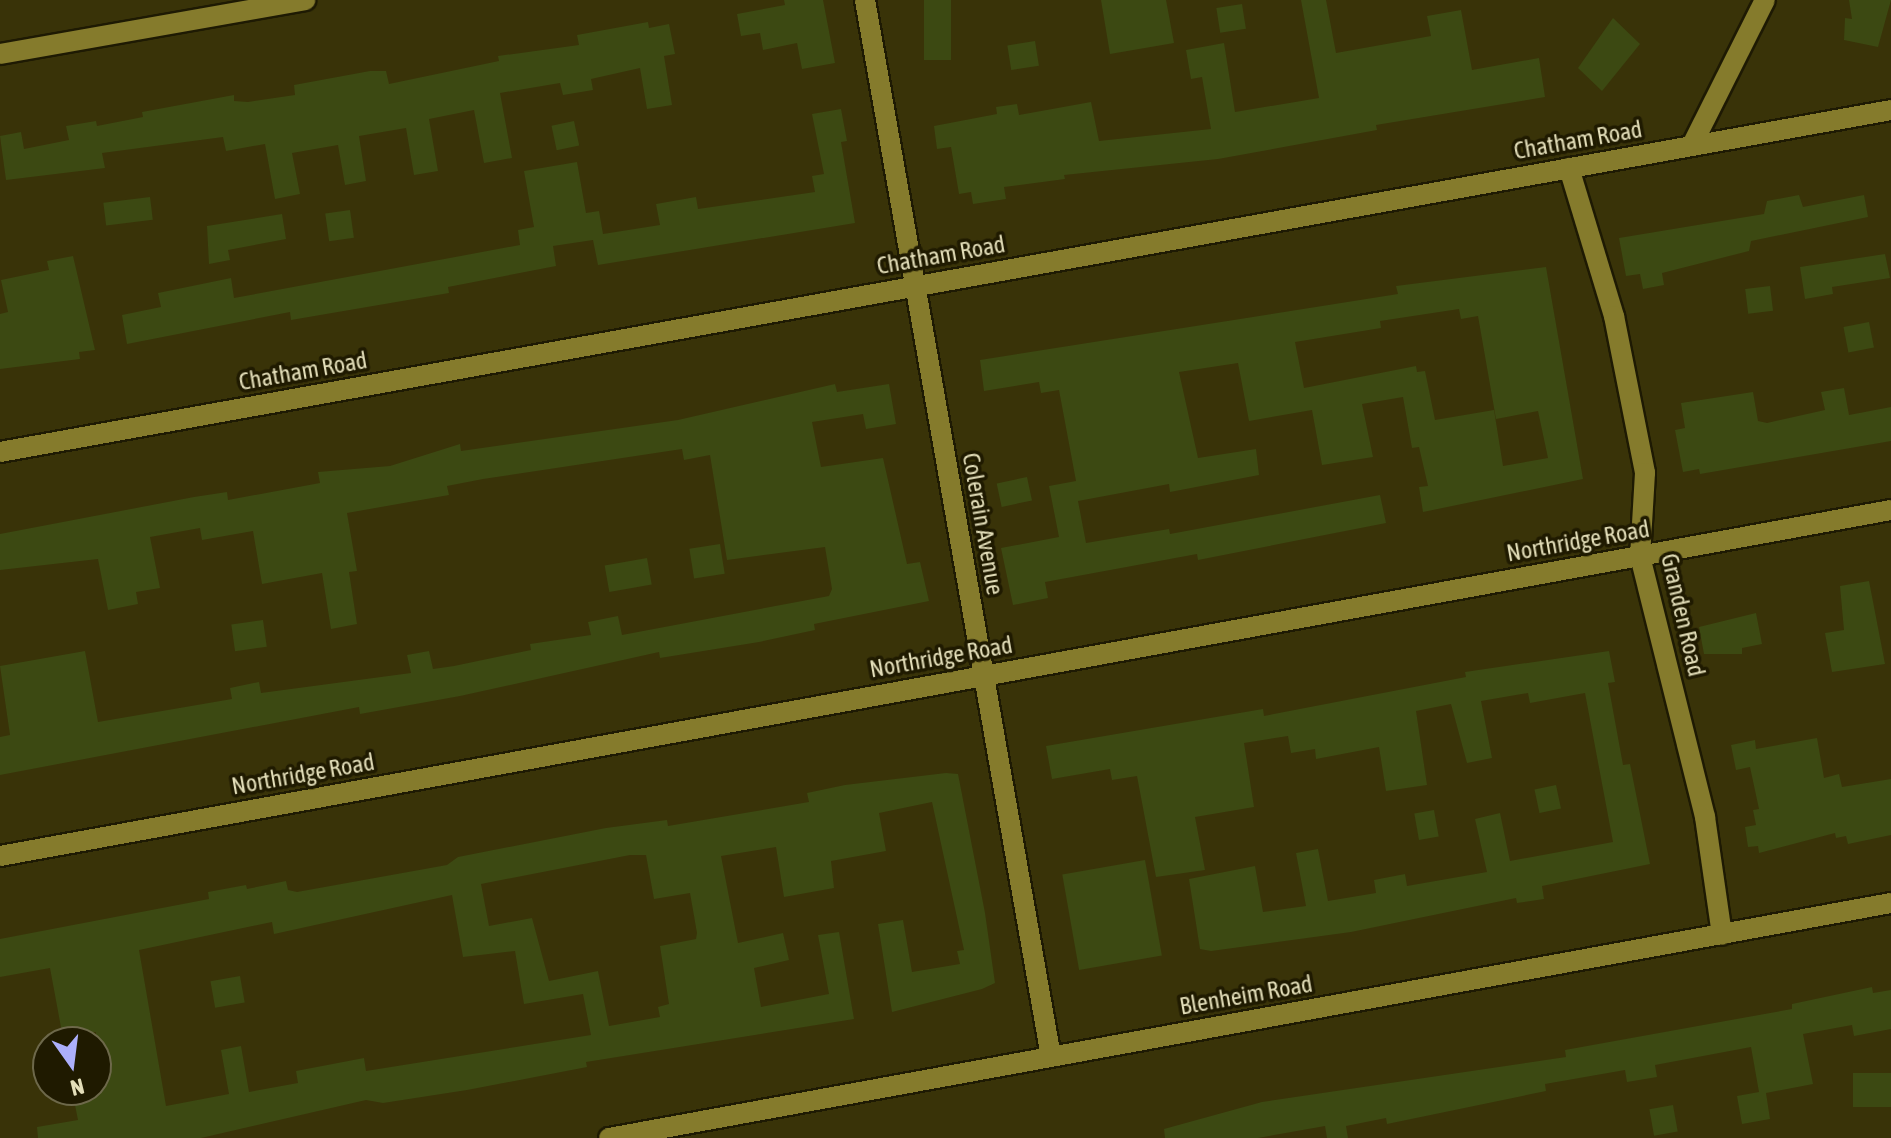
<!DOCTYPE html>
<style>
body{margin:0}
#map{position:relative;width:1891px;height:1138px;overflow:hidden;background:#393308;font-family:"Asap Condensed",sans-serif}
div>[style]{position:absolute}
.building>*{inset:0;background:#3c4912;transform-origin:0 0}
.roads{filter:drop-shadow(2px 0 #1e1a03) drop-shadow(-2px 0 #1e1a03) drop-shadow(0 2px #1e1a03) drop-shadow(0 -2px #1e1a03)}
.minor>*{height:20px;margin:-10px;padding:0 10px;transform-origin:10px;border-radius:10px;background:#857b2c}
span{translate:-50% -50%;white-space:nowrap;text-align:center;line-height:1.15;-webkit-text-stroke:7px #1f1a00;paint-order:stroke}
.street-label{font-size:24px;color:#e3deb9}
.north{position:absolute;left:32px;top:1026px;width:80px;height:80px;box-sizing:border-box;background:#1f1a00;border:2px solid #6d684a;border-radius:50%;rotate:166deg;font-size:22px;font-weight:700;line-height:32px;text-align:center;color:#e3deb9}
.north::after{content:'';display:block;margin:auto;width:28px;height:36px;background:#acaffb;clip-path:polygon(50% 0,100% 100%,50% 72%,0 100%)}
</style>
<div id="map">
<div class="building">
<div style="clip-path:polygon(784px 0,823px 0,835px 63px,802px 69px,797px 43px,763px 50px,760px 33px,741px 36px,737px 14px,785px 5px)"></div>
<div style="left:924px;top:0;width:27px;height:60px"></div>
<div style="clip-path:polygon(1101px 0,1166px 0,1174px 43px,1110px 54px)"></div>
<div style="clip-path:polygon(1301px 0,1326px 0,1336px 53px,1431px 36px,1427px 16px,1461px 10px,1472px 70px,1539px 58px,1545px 97px,1376px 125px,1377px 130px,1218px 159px,1064px 175px,1065px 179px,1004px 187px,1006px 199px,973px 204px,971px 192px,959px 194px,951px 147px,937px 149px,934px 126px,997px 114px,996px 107px,1017px 104px,1019px 115px,1091px 102px,1099px 141px,1211px 129px,1202px 77px,1191px 79px,1186px 50px,1224px 43px,1235px 112px,1319px 98px)"></div>
<div style="clip-path:polygon(1849px 0,1891px 0,1878px 47px,1844px 40px,1845px 18px,1852px 19px)"></div>
<div style="left:1242px;top:4px;width:25px;height:26px;rotate:81deg"></div>
<div style="clip-path:polygon(1613px 18px,1640px 44px,1602px 91px,1578px 68px)"></div>
<div style="clip-path:polygon(648px 22px,649px 28px,669px 24px,675px 54px,664px 56px,672px 105px,647px 109px,640px 68px,591px 79px,593px 90px,563px 95px,560px 83px,500px 93px,512px 158px,484px 163px,474px 110px,429px 119px,438px 171px,414px 175px,406px 128px,359px 136px,366px 181px,345px 185px,338px 145px,292px 153px,300px 194px,275px 199px,265px 144px,226px 151px,223px 137px,102px 153px,105px 168px,6px 180px,0 136px,21px 132px,24px 149px,69px 140px,66px 126px,96px 121px,97px 126px,143px 117px,142px 112px,234px 95px,234px 101px,248px 102px,295px 95px,294px 85px,370px 71px,386px 71px,389px 84px,499px 61px,498px 56px,579px 45px,577px 35px)"></div>
<div style="left:1035px;top:41px;width:25px;height:28px;rotate:81deg"></div>
<div style="clip-path:polygon(841px 109px,847px 141px,841px 142px,855px 223px,598px 265px,593px 240px,553px 246px,556px 266px,448px 287px,449px 293px,291px 320px,290px 312px,127px 344px,122px 315px,161px 307px,158px 293px,231px 278px,234px 298px,520px 245px,518px 230px,534px 227px,524px 171px,577px 162px,586px 213px,599px 211px,603px 234px,660px 225px,656px 204px,696px 197px,698px 209px,815px 192px,812px 176px,824px 174px,812px 114px)"></div>
<div style="left:574px;top:121px;width:25px;height:23px;rotate:78deg"></div>
<div style="clip-path:polygon(1799px 195px,1803px 207px,1864px 195px,1868px 217px,1751px 241px,1749px 251px,1662px 273px,1664px 285px,1643px 289px,1640px 274px,1626px 276px,1619px 238px,1764px 214px,1767px 201px)"></div>
<div style="left:150px;top:197px;width:23px;height:47px;rotate:83deg"></div>
<div style="left:350px;top:210px;width:28px;height:25px;rotate:82deg"></div>
<div style="clip-path:polygon(282px 214px,286px 239px,228px 250px,230px 260px,209px 264px,207px 226px)"></div>
<div style="clip-path:polygon(1885px 254px,1890px 278px,1832px 287px,1833px 294px,1805px 299px,1800px 267px)"></div>
<div style="clip-path:polygon(73px 256px,95px 350px,79px 352px,80px 359px,0 369px,0 314px,8px 312px,1px 280px,49px 270px,47px 261px)"></div>
<div style="clip-path:polygon(evenodd,1546px 267px,1583px 479px,1423px 512px,1419px 487px,1428px 486px,1419px 447px,1412px 448px,1403px 397px,1362px 404px,1373px 457px,1322px 465px,1312px 410px,1249px 421px,1238px 363px,1179px 372px,1198px 458px,1256px 449px,1259px 475px,1170px 492px,1169px 484px,1078px 501px,1086px 543px,1169px 529px,1170px 534px,1380px 495px,1386px 523px,1198px 560px,1197px 554px,1045px 582px,1048px 598px,1013px 605px,1001px 548px,1059px 537px,1049px 486px,1076px 481px,1059px 390px,1041px 393px,1039px 382px,984px 391px,980px 360px,1398px 294px,1396px 286px,1546px 267px,1459px 309px,1461px 319px,1478px 316px,1496px 419px,1538px 411px,1548px 458px,1503px 466px,1494px 410px,1435px 420px,1425px 371px,1417px 372px,1416px 366px,1304px 388px,1295px 342px,1381px 328px,1380px 321px,1459px 309px)"></div>
<div style="left:1770px;top:286px;width:25px;height:25px;rotate:83deg"></div>
<div style="left:1869px;top:322px;width:26px;height:26px;rotate:79deg"></div>
<div style="clip-path:polygon(835px 384px,837px 392px,889px 384px,896px 424px,866px 429px,863px 414px,812px 422px,821px 467px,883px 458px,907px 564px,920px 562px,929px 601px,814px 624px,815px 630px,759px 642px,660px 658px,659px 652px,460px 696px,360px 714px,359px 707px,0 775px,0 737px,10px 735px,0 666px,85px 651px,98px 722px,232px 699px,230px 688px,259px 682px,261px 693px,411px 673px,407px 655px,429px 651px,433px 669px,454px 666px,531px 650px,530px 644px,591px 635px,588px 622px,618px 616px,622px 635px,829px 596px,832px 589px,825px 547px,727px 560px,710px 455px,684px 460px,682px 449px,483px 479px,447px 486px,449px 495px,347px 513px,357px 571px,349px 572px,357px 624px,331px 629px,322px 573px,262px 584px,253px 531px,202px 540px,200px 528px,150px 537px,160px 588px,136px 592px,138px 604px,108px 610px,98px 559px,0 570px,0 534px,194px 497px,227px 492px,228px 500px,320px 483px,318px 472px,390px 466px,460px 444px,461px 451px,678px 420px)"></div>
<div style="clip-path:polygon(1844px 388px,1849px 415px,1891px 407px,1891px 441px,1700px 474px,1699px 469px,1683px 472px,1675px 430px,1685px 428px,1681px 403px,1753px 392px,1758px 421px,1767px 423px,1825px 410px,1821px 392px)"></div>
<div style="left:1027px;top:477px;width:24px;height:31px;rotate:78deg"></div>
<div style="left:720px;top:544px;width:30px;height:31px;rotate:81deg"></div>
<div style="left:647px;top:558px;width:27px;height:43px;rotate:80deg"></div>
<div style="clip-path:polygon(1869px 581px,1885px 664px,1832px 672px,1825px 633px,1844px 630px,1840px 586px)"></div>
<div style="clip-path:polygon(1756px 613px,1762px 644px,1742px 648px,1742px 654px,1704px 654px,1699px 627px)"></div>
<div style="left:263px;top:620px;width:27px;height:32px;rotate:82deg"></div>
<div style="clip-path:polygon(1609px 651px,1615px 682px,1608px 683px,1623px 765px,1630px 764px,1650px 864px,1542px 886px,1544px 899px,1517px 903px,1516px 898px,1351px 932px,1211px 951px,1200px 949px,1189px 879px,1255px 866px,1263px 912px,1306px 906px,1296px 853px,1318px 849px,1328px 901px,1376px 893px,1374px 880px,1405px 874px,1407px 886px,1487px 872px,1475px 819px,1500px 813px,1510px 861px,1613px 842px,1585px 693px,1530px 703px,1528px 693px,1481px 701px,1492px 758px,1467px 763px,1451px 704px,1416px 711px,1427px 785px,1386px 791px,1379px 747px,1316px 759px,1315px 749px,1291px 753px,1288px 736px,1244px 743px,1254px 807px,1195px 817px,1205px 870px,1156px 877px,1137px 776px,1112px 780px,1110px 769px,1052px 779px,1046px 746px,1263px 709px,1264px 716px,1466px 677px,1465px 672px)"></div>
<div style="clip-path:polygon(1817px 738px,1824px 778px,1839px 774px,1842px 787px,1891px 779px,1891px 835px,1848px 844px,1846px 836px,1836px 838px,1835px 833px,1759px 853px,1758px 846px,1748px 847px,1745px 827px,1756px 825px,1753px 810px,1759px 809px,1750px 767px,1736px 770px,1731px 745px,1755px 740px,1756px 749px)"></div>
<div style="clip-path:polygon(evenodd,946px 773px,958px 774px,985px 913px,995px 983px,982px 989px,892px 1012px,878px 924px,903px 920px,912px 972px,960px 964px,957px 951px,964px 950px,932px 802px,879px 813px,886px 851px,831px 861px,834px 888px,784px 897px,776px 847px,721px 856px,738px 943px,783px 933px,789px 960px,754px 968px,761px 1007px,829px 994px,818px 935px,839px 932px,854px 1019px,586px 1062px,587px 1067px,467px 1090px,383px 1103px,366px 1100px,201px 1138px,38px 1138px,37px 1127px,78px 1120px,72px 1090px,96px 1090px,96px 1032px,63px 1038px,50px 968px,0 977px,0 939px,209px 899px,208px 892px,246px 885px,247px 889px,286px 881px,288px 890px,297px 892px,447px 865px,458px 857px,606px 828px,667px 820px,668px 826px,809px 802px,807px 793px,845px 785px,946px 773px,630px 855px,646px 855px,654px 899px,690px 893px,697px 933px,696px 939px,660px 946px,669px 1004px,658px 1007px,660px 1017px,609px 1026px,598px 971px,549px 981px,532px 918px,489px 926px,481px 884px,630px 855px,946px 773px,452px 895px,463px 957px,515px 951px,524px 1004px,583px 994px,591px 1035px,366px 1071px,364px 1058px,296px 1071px,298px 1083px,249px 1092px,241px 1046px,221px 1050px,229px 1094px,166px 1106px,139px 950px,272px 922px,274px 934px,452px 895px)"></div>
<div style="left:1556px;top:785px;width:24px;height:22px;rotate:78deg"></div>
<div style="left:1434px;top:810px;width:27px;height:20px;rotate:80deg"></div>
<div style="left:1145px;top:860px;width:97px;height:84px;rotate:80deg"></div>
<div style="left:240px;top:976px;width:27px;height:30px;rotate:80deg"></div>
<div style="clip-path:polygon(1872px 987px,1873px 993px,1891px 990px,1891px 1029px,1854px 1036px,1852px 1025px,1803px 1034px,1813px 1084px,1766px 1093px,1770px 1119px,1742px 1124px,1737px 1096px,1759px 1092px,1751px 1047px,1655px 1065px,1657px 1077px,1627px 1082px,1625px 1070px,1545px 1084px,1546px 1091px,1387px 1124px,1386px 1118px,1346px 1126px,1348px 1138px,1327px 1138px,1325px 1126px,1258px 1138px,1165px 1138px,1164px 1129px,1262px 1102px,1566px 1057px,1565px 1050px,1792px 1009px,1792px 1004px)"></div>
<div style="left:1891px;top:1073px;width:34px;height:38px;rotate:90deg"></div>
<div style="left:1673px;top:1105px;width:27px;height:24px;rotate:80deg"></div>
</div>
<div class="roads">
<div class="minor">
<div style="left:865px;top:0;width:1073px;rotate:80.02deg"></div>
<div style="left:0;top:54px;width:310px;rotate:-10deg"></div>
<div style="left:1692px;top:145px;width:162px;rotate:-63.3deg"></div>
<div style="left:1569px;top:168px;width:155px;rotate:73.1deg"></div>
<div style="left:1614px;top:316px;width:160px;rotate:78.8deg"></div>
<div style="left:1645px;top:473px;width:83px;rotate:93.4deg"></div>
<div style="left:1640px;top:556px;width:269px;rotate:76deg"></div>
<div style="left:1705px;top:817px;width:119px;rotate:81.8deg"></div>
<div style="left:0;top:452px;width:1922px;rotate:-10.25deg"></div>
<div style="left:0;top:856px;width:1922px;rotate:-10.37deg"></div>
<div style="left:609px;top:1138px;width:1303px;rotate:-10.39deg"></div>
</div>
</div>
<div class="street-label">
<span style="left:1578px;top:140px;rotate:-10deg">Chatham Road</span>
<span style="left:941px;top:255px;rotate:-10deg">Chatham Road</span>
<span style="left:303px;top:371px;rotate:-10deg">Chatham Road</span>
<span style="left:983px;top:524px;rotate:80deg">Colerain Avenue</span>
<span style="left:1578px;top:541px;rotate:-10deg">Northridge Road</span>
<span style="left:1683px;top:615px;rotate:77deg">Granden Road</span>
<span style="left:941px;top:657px;rotate:-10deg">Northridge Road</span>
<span style="left:303px;top:774px;rotate:-10deg">Northridge Road</span>
<span style="left:1246px;top:995px;rotate:-10deg">Blenheim Road</span>
</div>
<div class="north">N</div>
</div>
